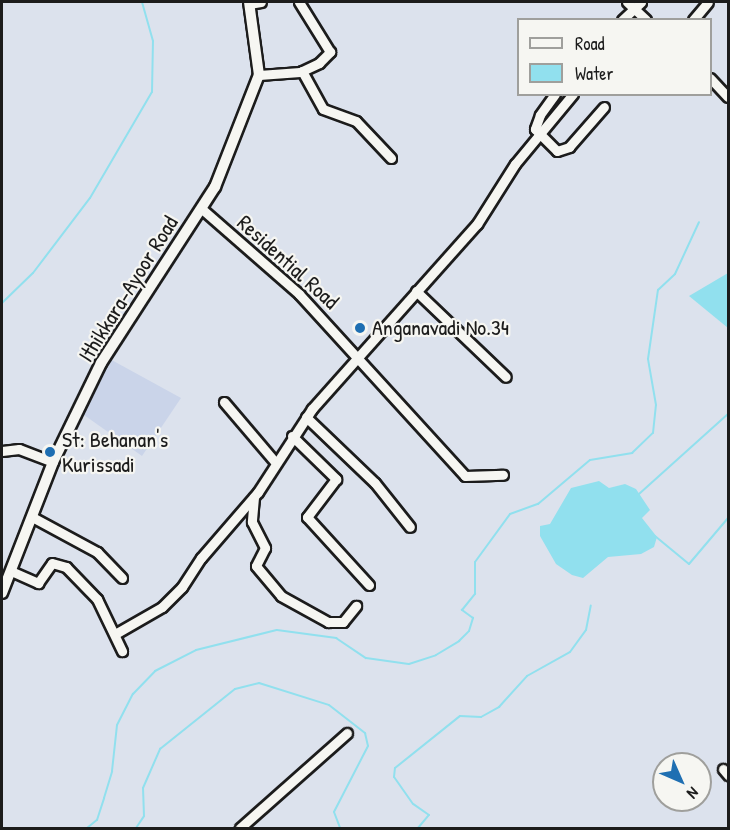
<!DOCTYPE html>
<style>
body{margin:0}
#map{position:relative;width:730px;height:830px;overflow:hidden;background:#dce2ed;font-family:"Patrick Hand",sans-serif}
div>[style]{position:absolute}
.built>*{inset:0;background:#cad4e9}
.water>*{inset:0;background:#91e0ee}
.stream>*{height:2px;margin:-1px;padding:0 1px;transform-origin:1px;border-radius:1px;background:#91e0ee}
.roads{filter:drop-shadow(2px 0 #1c1c1c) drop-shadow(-2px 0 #1c1c1c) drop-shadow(0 2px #1c1c1c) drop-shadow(0 -2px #1c1c1c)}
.minor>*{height:9px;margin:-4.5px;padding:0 4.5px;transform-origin:4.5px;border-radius:4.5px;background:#f6f6f2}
.major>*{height:10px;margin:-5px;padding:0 5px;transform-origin:5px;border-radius:5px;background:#f6f6f2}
.dots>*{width:16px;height:16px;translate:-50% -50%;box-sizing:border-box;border:3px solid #f6f6f2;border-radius:50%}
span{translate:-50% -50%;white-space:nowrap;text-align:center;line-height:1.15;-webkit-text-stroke:4.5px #f6f6f2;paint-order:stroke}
.street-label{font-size:22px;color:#1c1c1c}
.poi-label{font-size:22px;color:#1c1c1c}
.left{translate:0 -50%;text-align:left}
.frame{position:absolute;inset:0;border:3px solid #1c1c1c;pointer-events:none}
.legend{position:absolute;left:517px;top:18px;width:195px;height:78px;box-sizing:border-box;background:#f6f6f2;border:2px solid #9f9f9c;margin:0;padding:8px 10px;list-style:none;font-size:18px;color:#1c1c1c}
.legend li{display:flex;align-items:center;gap:12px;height:30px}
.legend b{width:30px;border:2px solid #9f9f9c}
.north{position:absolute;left:652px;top:752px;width:60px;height:60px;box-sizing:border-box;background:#f6f6f2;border:2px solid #9f9f9c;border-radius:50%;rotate:135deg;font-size:16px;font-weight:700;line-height:24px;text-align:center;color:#1c1c1c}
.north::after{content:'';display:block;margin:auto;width:21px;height:27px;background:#1f6fb2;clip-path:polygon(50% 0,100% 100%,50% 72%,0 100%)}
</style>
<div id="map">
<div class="built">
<div style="clip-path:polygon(108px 358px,181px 398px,142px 456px,84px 415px)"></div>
</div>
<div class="water">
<div style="clip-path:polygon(728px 273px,728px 328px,689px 296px)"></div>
<div style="clip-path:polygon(599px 481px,609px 488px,625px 484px,636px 489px,650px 510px,642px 518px,657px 537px,654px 547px,641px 554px,608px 557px,583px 578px,572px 575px,556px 564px,540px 536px,540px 526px,550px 524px,571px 488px)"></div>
</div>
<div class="stream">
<div style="left:2px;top:303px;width:43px;rotate:-44.1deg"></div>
<div style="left:33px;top:273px;width:94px;rotate:-52.8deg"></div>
<div style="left:90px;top:198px;width:123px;rotate:-59.7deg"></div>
<div style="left:152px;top:92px;width:51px;rotate:-88.9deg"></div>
<div style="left:153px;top:41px;width:41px;rotate:-105.8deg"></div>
<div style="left:639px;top:494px;width:120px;rotate:-42deg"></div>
<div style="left:655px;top:536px;width:44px;rotate:39.5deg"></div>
<div style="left:689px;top:564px;width:60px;rotate:-49.7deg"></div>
<div style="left:87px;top:828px;width:13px;rotate:-39deg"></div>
<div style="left:97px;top:820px;width:23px;rotate:-72deg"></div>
<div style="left:104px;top:798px;width:28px;rotate:-73deg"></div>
<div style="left:112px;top:771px;width:46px;rotate:-83.8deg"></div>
<div style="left:117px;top:725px;width:35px;rotate:-63deg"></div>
<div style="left:133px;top:694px;width:32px;rotate:-46deg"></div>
<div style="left:155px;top:671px;width:46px;rotate:-27.1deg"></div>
<div style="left:196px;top:650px;width:83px;rotate:-13.9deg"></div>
<div style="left:277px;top:630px;width:60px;rotate:7.7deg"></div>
<div style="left:336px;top:638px;width:36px;rotate:34deg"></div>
<div style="left:366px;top:658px;width:43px;rotate:7.9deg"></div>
<div style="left:409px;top:664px;width:28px;rotate:-18deg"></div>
<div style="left:436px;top:655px;width:27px;rotate:-31deg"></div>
<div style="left:459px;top:641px;width:14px;rotate:-45deg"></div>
<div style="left:469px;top:631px;width:14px;rotate:-73deg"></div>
<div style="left:473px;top:618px;width:14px;rotate:-144deg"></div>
<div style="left:462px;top:610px;width:21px;rotate:-51deg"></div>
<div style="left:475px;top:594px;width:32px;rotate:-90deg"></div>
<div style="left:475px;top:562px;width:59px;rotate:-53.9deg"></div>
<div style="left:510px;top:514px;width:30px;rotate:-20deg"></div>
<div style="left:538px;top:504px;width:68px;rotate:-40.2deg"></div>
<div style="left:590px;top:460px;width:43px;rotate:-9.5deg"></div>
<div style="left:632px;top:453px;width:29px;rotate:-44deg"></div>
<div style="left:653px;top:433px;width:28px;rotate:-84deg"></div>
<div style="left:656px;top:405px;width:47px;rotate:-99.9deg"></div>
<div style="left:648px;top:359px;width:70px;rotate:-81.8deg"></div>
<div style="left:658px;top:290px;width:23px;rotate:-43deg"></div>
<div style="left:675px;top:274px;width:57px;rotate:-65.2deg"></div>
<div style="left:136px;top:828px;width:14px;rotate:-56deg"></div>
<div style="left:144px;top:816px;width:28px;rotate:-92deg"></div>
<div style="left:143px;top:788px;width:43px;rotate:-66.4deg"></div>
<div style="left:160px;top:749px;width:96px;rotate:-38.7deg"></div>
<div style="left:235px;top:689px;width:25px;rotate:-14deg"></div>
<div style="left:259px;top:683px;width:73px;rotate:17.4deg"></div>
<div style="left:329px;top:705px;width:46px;rotate:37.9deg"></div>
<div style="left:365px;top:733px;width:13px;rotate:77deg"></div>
<div style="left:368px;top:746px;width:74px;rotate:117.3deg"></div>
<div style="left:334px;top:812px;width:17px;rotate:69deg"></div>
<div style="left:418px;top:828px;width:17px;rotate:-50deg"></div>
<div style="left:429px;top:815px;width:19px;rotate:-145deg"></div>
<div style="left:413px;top:804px;width:33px;rotate:-125deg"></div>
<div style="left:394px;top:777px;width:9px;rotate:-84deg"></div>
<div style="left:395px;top:768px;width:83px;rotate:-38.7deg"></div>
<div style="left:460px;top:716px;width:21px;rotate:3deg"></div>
<div style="left:481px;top:717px;width:21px;rotate:-29deg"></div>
<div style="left:499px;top:707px;width:42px;rotate:-47.9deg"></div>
<div style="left:527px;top:676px;width:49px;rotate:-29.2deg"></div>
<div style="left:570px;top:652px;width:27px;rotate:-54deg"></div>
<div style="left:586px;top:630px;width:25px;rotate:-79deg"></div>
</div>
<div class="roads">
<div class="minor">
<div style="left:627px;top:2px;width:26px;rotate:43deg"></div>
<div style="left:249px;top:4px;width:12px;rotate:-9deg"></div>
<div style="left:622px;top:20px;width:26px;rotate:-43deg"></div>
<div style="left:693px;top:20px;width:23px;rotate:-50deg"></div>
<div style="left:302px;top:71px;width:43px;rotate:61.1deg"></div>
<div style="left:323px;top:109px;width:35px;rotate:20deg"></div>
<div style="left:356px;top:121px;width:51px;rotate:46.6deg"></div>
<div style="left:259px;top:75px;width:41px;rotate:-4.2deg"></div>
<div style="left:300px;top:72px;width:21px;rotate:-25deg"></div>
<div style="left:319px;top:63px;width:16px;rotate:-45deg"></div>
<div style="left:330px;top:52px;width:59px;rotate:-121.8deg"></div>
<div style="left:710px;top:78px;width:26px;rotate:47deg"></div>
<div style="left:555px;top:94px;width:26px;rotate:126deg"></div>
<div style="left:540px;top:115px;width:15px;rotate:110deg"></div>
<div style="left:535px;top:129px;width:31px;rotate:45deg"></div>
<div style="left:557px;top:151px;width:13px;rotate:-18deg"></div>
<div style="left:569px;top:147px;width:53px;rotate:-48.8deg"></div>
<div style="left:202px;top:209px;width:129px;rotate:41.2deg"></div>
<div style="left:299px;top:294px;width:246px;rotate:47.6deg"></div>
<div style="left:465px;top:476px;width:38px;rotate:-2deg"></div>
<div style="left:416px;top:291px;width:124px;rotate:43.7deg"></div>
<div style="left:224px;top:402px;width:79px;rotate:49.6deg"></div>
<div style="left:306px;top:417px;width:95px;rotate:43.7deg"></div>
<div style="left:375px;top:483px;width:56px;rotate:51.5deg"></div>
<div style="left:292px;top:436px;width:62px;rotate:44.3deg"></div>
<div style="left:336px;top:479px;width:48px;rotate:127.3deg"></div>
<div style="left:307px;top:517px;width:92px;rotate:47.6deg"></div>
<div style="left:2px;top:451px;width:17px;rotate:-7deg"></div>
<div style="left:19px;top:449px;width:36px;rotate:21deg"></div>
<div style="left:254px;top:497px;width:25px;rotate:95deg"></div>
<div style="left:252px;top:522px;width:29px;rotate:63deg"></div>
<div style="left:265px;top:548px;width:20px;rotate:117deg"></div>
<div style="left:256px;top:566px;width:39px;rotate:50deg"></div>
<div style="left:281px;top:596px;width:54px;rotate:29deg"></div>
<div style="left:328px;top:622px;width:15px"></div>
<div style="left:343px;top:622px;width:21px;rotate:-51deg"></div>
<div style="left:34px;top:518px;width:72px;rotate:28.4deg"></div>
<div style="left:97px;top:552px;width:36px;rotate:46deg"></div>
<div style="left:11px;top:571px;width:30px;rotate:24deg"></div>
<div style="left:38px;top:583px;width:24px;rotate:-55deg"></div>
<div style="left:52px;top:563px;width:15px;rotate:16deg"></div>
<div style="left:66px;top:567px;width:45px;rotate:45.9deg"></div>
<div style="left:97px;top:599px;width:58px;rotate:64.3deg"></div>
<div style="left:115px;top:634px;width:54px;rotate:-29.9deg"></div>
<div style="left:162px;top:607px;width:28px;rotate:-45deg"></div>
<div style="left:182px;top:587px;width:35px;rotate:-57deg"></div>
<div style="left:201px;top:558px;width:87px;rotate:-49.2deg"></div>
<div style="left:258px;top:492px;width:99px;rotate:-57deg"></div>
<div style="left:312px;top:409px;width:248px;rotate:-48.3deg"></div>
<div style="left:477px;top:224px;width:71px;rotate:-57.7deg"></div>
<div style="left:515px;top:164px;width:91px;rotate:-50.4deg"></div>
<div style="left:723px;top:769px;width:8px;rotate:50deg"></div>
<div style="left:240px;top:828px;width:143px;rotate:-41.6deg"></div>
</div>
<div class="major">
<div style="left:2px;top:593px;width:141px;rotate:-68.7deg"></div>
<div style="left:53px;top:462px;width:110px;rotate:-64.1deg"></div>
<div style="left:101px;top:363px;width:210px;rotate:-57.1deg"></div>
<div style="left:215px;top:187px;width:120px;rotate:-68.6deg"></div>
<div style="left:259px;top:75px;width:74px;rotate:-97.8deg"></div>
</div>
</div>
<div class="dots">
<div style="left:360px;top:328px;background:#1f6fb2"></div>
<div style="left:50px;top:452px;background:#1f6fb2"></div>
</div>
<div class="street-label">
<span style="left:288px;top:262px;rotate:42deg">Residential Road</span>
<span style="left:128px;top:289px;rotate:-58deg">Ithikkara-Ayoor Road</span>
</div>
<div class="poi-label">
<span class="left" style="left:372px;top:328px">Anganavadi No.34</span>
<span class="left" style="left:62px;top:452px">St: Behanan's<br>Kurissadi</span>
</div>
<div class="frame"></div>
<ul class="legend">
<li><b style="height:8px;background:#f6f6f2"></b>Road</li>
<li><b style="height:16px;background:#91e0ee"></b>Water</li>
</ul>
<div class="north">N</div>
</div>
